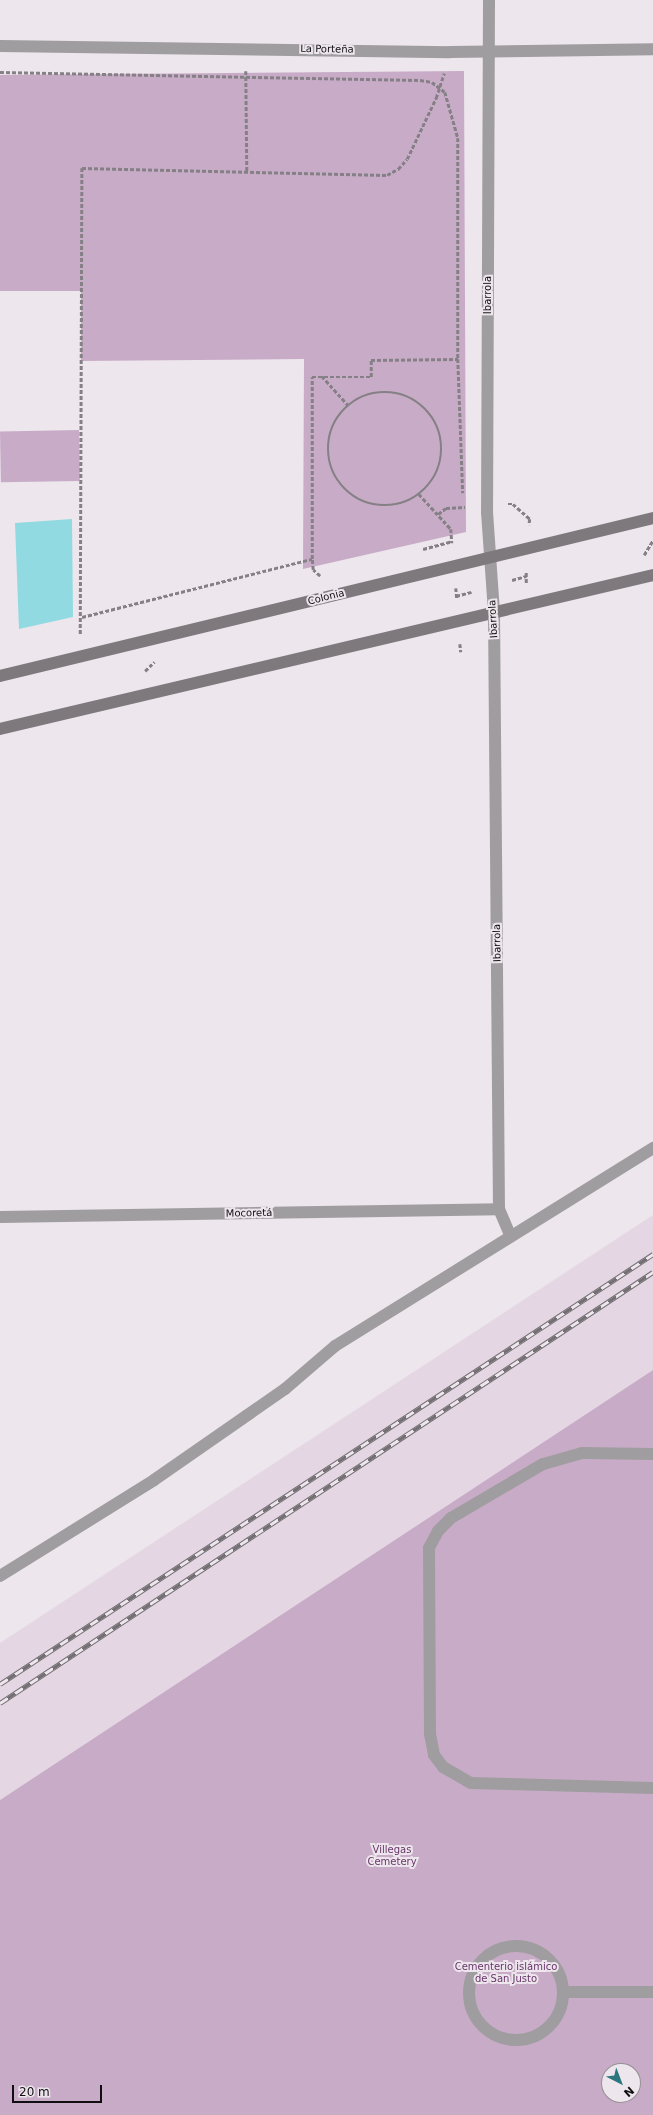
<!DOCTYPE html>
<meta charset="utf-8">
<style>
body{margin:0}
#map{position:relative;width:653px;height:2115px;overflow:hidden;background:#ede6ed;font-family:"DejaVu Sans",sans-serif}
div>[style]{position:absolute}
.built>*{inset:0;background:#e4d7e3}
.green>*{inset:0;background:#c8acc7;transform-origin:0 0}
.building>*{inset:0;background:#91dae2}
.path>*{height:2.5px;margin-top:-1.25px;transform-origin:0;background:repeating-linear-gradient(90deg,#858085 0 4px,transparent 0 6px)}
.path>.ring{margin:-1.25px;padding:0;box-sizing:content-box;background:none;border:2.5px solid #858085;border-radius:50%}
.lane>*{height:12px;margin:-6px;padding:0 6px;transform-origin:6px;border-radius:6px;background:#a09da0}
.lane>.ring{margin:-6px;padding:0;box-sizing:content-box;background:none;border:12px solid #a09da0;border-radius:50%}
.street>*{height:12px;margin:-6px;padding:0 6px;transform-origin:6px;border-radius:6px;background:#a09da0}
.secondary>*{height:12px;margin:-6px;padding:0 6px;transform-origin:6px;border-radius:6px;background:#7d797d}
.rail>*{height:4.5px;margin-top:-2.25px;transform-origin:0;background:repeating-linear-gradient(90deg,#ede6ed 0 9px,#726e72 0 18px);box-sizing:border-box;border-block:1px solid #726e72}
span{translate:-50% -50%;white-space:nowrap;text-align:center;line-height:1.15;-webkit-text-stroke:4px #ede6ed;paint-order:stroke}
.street-label{font-size:10px;color:#100e10}
.park-label{font-size:10px;color:#683569}
.north{position:absolute;left:601px;top:2063px;width:40px;height:40px;box-sizing:border-box;background:#ede6ed;border:1px solid #959095;border-radius:50%;rotate:138deg;font-size:11px;font-weight:700;line-height:16px;text-align:center;color:#100e10}
.north::after{content:'';display:block;margin:auto;width:14px;height:18px;background:#2c767d;clip-path:polygon(50% 0,100% 100%,50% 72%,0 100%)}
.scale{position:absolute;left:12px;top:2085px;width:90px;height:18px;box-sizing:border-box;border:2px solid #100e10;border-top:0;padding-left:5px;font-size:12px;line-height:14px;white-space:nowrap;color:#100e10;-webkit-text-stroke:3px #ede6ed;paint-order:stroke}
</style>
<div id="map">
<div class="built">
<div style="clip-path:polygon(653px 1215px,653px 1370px,0 1800px,0 1643px)"></div>
</div>
<div class="green">
<div style="clip-path:polygon(464px 71px,466px 532px,303px 569px,304px 359px,81px 361px,81px 291px,0 291px,0 75px)"></div>
<div style="left:79px;top:430px;width:51px;height:79px;rotate:89deg"></div>
<div style="clip-path:polygon(evenodd,653px 1370px,653px 2115px,0 2115px,0 1800px,653px 1370px,609px 2071px,633px 2071px,633px 2095px,609px 2095px,609px 2071px)"></div>
</div>
<div class="building">
<div style="clip-path:polygon(72px 519px,73px 617px,19px 629px,15px 523px)"></div>
</div>
<div class="path">
<div style="left:246px;top:71px;width:101px;rotate:89.4deg"></div>
<div style="left:0;top:72px;width:420px;rotate:1.1deg"></div>
<div style="left:420px;top:80px;width:12px;rotate:9deg"></div>
<div style="left:432px;top:82px;width:16px;rotate:38deg"></div>
<div style="left:445px;top:92px;width:48px;rotate:74.2deg"></div>
<div style="left:458px;top:138px;width:221px;rotate:90deg"></div>
<div style="left:458px;top:359px;width:134px;rotate:87.9deg"></div>
<div style="left:322px;top:376px;width:39px;rotate:48deg"></div>
<div class="ring" style="left:328px;top:392px;width:111.5px;height:111.5px"></div>
<div style="left:419px;top:494px;width:47px;rotate:47.6deg"></div>
<div style="left:451px;top:529px;width:14px;rotate:86deg"></div>
<div style="left:508px;top:504px;width:5px"></div>
<div style="left:513px;top:504px;width:23px;rotate:41deg"></div>
<div style="left:530px;top:519px;width:6px;rotate:99deg"></div>
<div style="left:438px;top:514px;width:10px;rotate:-37deg"></div>
<div style="left:446px;top:508px;width:19px;rotate:-3deg"></div>
<div style="left:423px;top:549px;width:30px;rotate:-15deg"></div>
<div style="left:644px;top:555px;width:17px;rotate:-59deg"></div>
<div style="left:320px;top:576px;width:9px;rotate:-139deg"></div>
<div style="left:313px;top:570px;width:11px;rotate:-95deg"></div>
<div style="left:312px;top:559px;width:182px;rotate:-90deg"></div>
<div style="left:312px;top:377px;width:59px"></div>
<div style="left:371px;top:377px;width:17px;rotate:-90deg"></div>
<div style="left:371px;top:360px;width:87px;rotate:-0.7deg"></div>
<div style="left:512px;top:580px;width:15px;rotate:-16deg"></div>
<div style="left:526px;top:583px;width:11px;rotate:-90deg"></div>
<div style="left:456px;top:588px;width:11px;rotate:85deg"></div>
<div style="left:456px;top:596px;width:16px;rotate:-15deg"></div>
<div style="left:82px;top:617px;width:237px;rotate:-14.2deg"></div>
<div style="left:80px;top:634px;width:466px;rotate:-89.8deg"></div>
<div style="left:82px;top:168px;width:305px;rotate:1.3deg"></div>
<div style="left:387px;top:175px;width:13px;rotate:-29deg"></div>
<div style="left:398px;top:169px;width:13px;rotate:-48deg"></div>
<div style="left:407px;top:159px;width:68px;rotate:-64.6deg"></div>
<div style="left:436px;top:98px;width:26px;rotate:-72deg"></div>
<div style="left:460px;top:644px;width:8px;rotate:83deg"></div>
<div style="left:145px;top:671px;width:13px;rotate:-45deg"></div>
</div>
<div class="lane">
<div style="left:653px;top:1454px;width:71px;rotate:-179.2deg"></div>
<div style="left:582px;top:1453px;width:41px;rotate:164.2deg"></div>
<div style="left:543px;top:1464px;width:107px;rotate:149.6deg"></div>
<div style="left:451px;top:1518px;width:18px;rotate:135deg"></div>
<div style="left:438px;top:1531px;width:19px;rotate:118deg"></div>
<div style="left:429px;top:1548px;width:186px;rotate:89.7deg"></div>
<div style="left:430px;top:1734px;width:21px;rotate:79deg"></div>
<div style="left:434px;top:1755px;width:15px;rotate:53deg"></div>
<div style="left:443px;top:1767px;width:32px;rotate:30deg"></div>
<div style="left:471px;top:1783px;width:182px;rotate:1.6deg"></div>
<div class="ring" style="left:469px;top:1946px;width:82px;height:82px"></div>
<div style="left:563px;top:1992px;width:90px"></div>
</div>
<div class="street">
<div style="left:489px;top:0;width:512px;rotate:90.22deg"></div>
<div style="left:487px;top:512px;width:101px;rotate:86deg"></div>
<div style="left:494px;top:613px;width:596px;rotate:89.52deg"></div>
<div style="left:499px;top:1209px;width:28px;rotate:67deg"></div>
<div style="left:0;top:46px;width:450px;rotate:0.8deg"></div>
<div style="left:450px;top:52px;width:203px;rotate:-0.8deg"></div>
<div style="left:0;top:1217px;width:499px;rotate:-0.9deg"></div>
<div style="left:0;top:1576px;width:181px;rotate:-31.9deg"></div>
<div style="left:154px;top:1480px;width:160px;rotate:-34.8deg"></div>
<div style="left:285px;top:1389px;width:66px;rotate:-40.7deg"></div>
<div style="left:335px;top:1346px;width:375px;rotate:-31.9deg"></div>
</div>
<div class="secondary">
<div style="left:0;top:676px;width:672px;rotate:-13.6deg"></div>
<div style="left:0;top:729px;width:671px;rotate:-13.27deg"></div>
</div>
<div class="rail">
<div style="left:0;top:1684px;width:782px;rotate:-33.36deg"></div>
<div style="left:0;top:1703px;width:782px;rotate:-33.43deg"></div>
</div>
<div class="street-label">
<span style="left:327px;top:49px;rotate:1deg">La Porteña</span>
<span style="left:488px;top:295px;rotate:-90deg">Ibarrola</span>
<span style="left:326px;top:597px;rotate:-14deg">Colonia</span>
<span style="left:493px;top:619px;rotate:-93deg">Ibarrola</span>
<span style="left:497px;top:943px;rotate:-91deg">Ibarrola</span>
<span style="left:249px;top:1213px;rotate:-1deg">Mocoretá</span>
</div>
<div class="park-label">
<span style="left:392px;top:1855px">Villegas<br>Cemetery</span>
<span style="left:506px;top:1972px">Cementerio islámico<br>de San Justo</span>
</div>
<div class="north">N</div>
<div class="scale">20 m</div>
</div>
